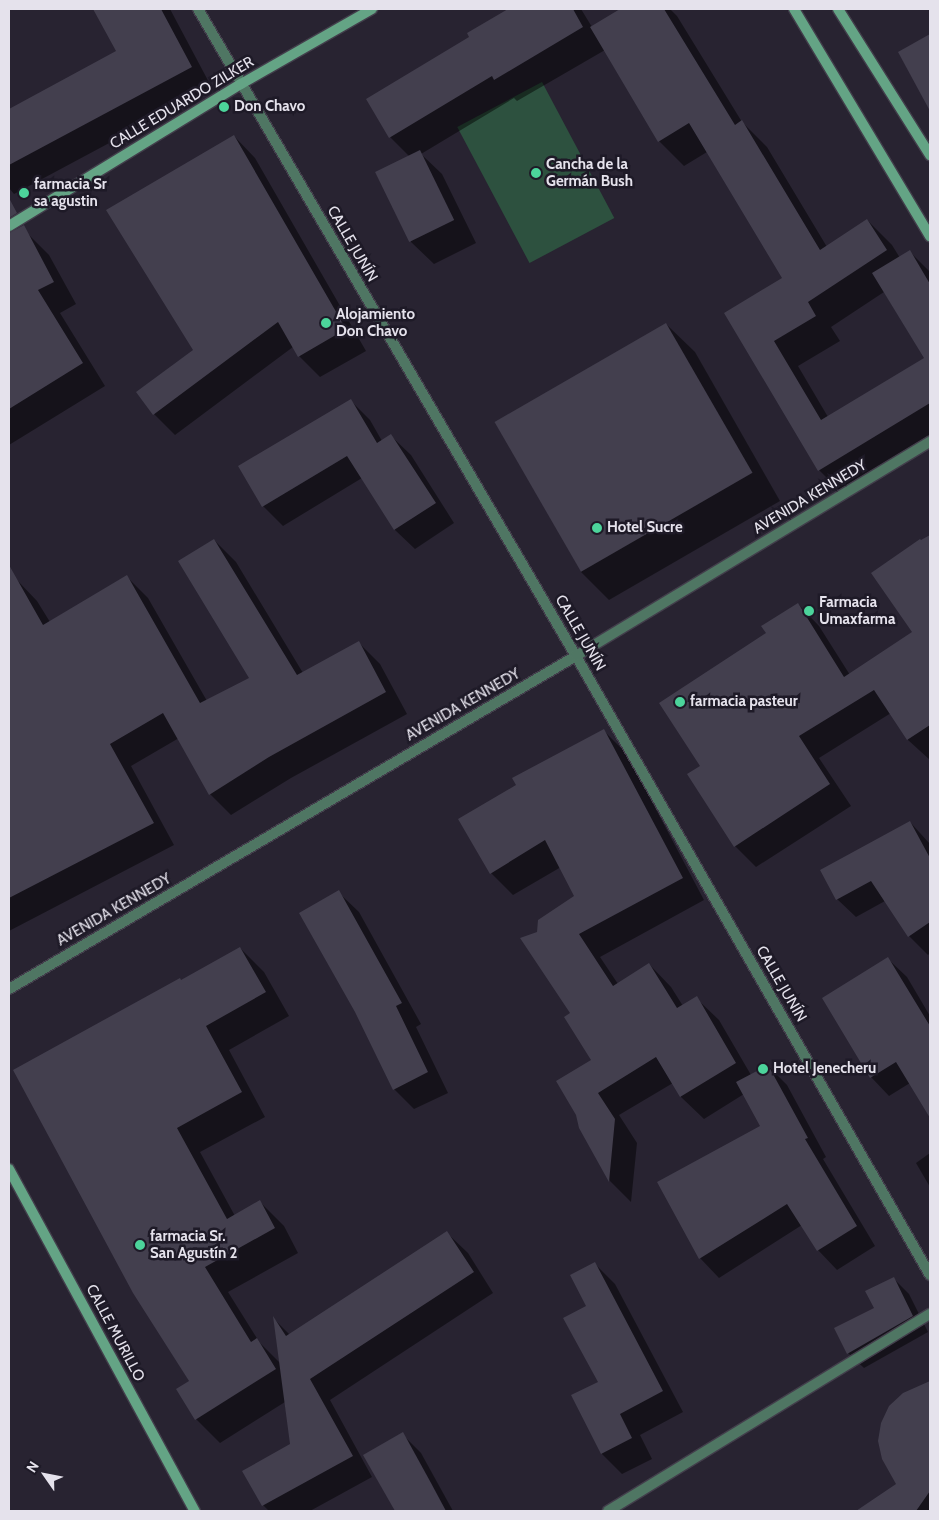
<!DOCTYPE html>
<meta charset="utf-8">
<style>
body{margin:0}
#map{position:relative;width:939px;height:1520px;overflow:hidden;background:#282331;font-family:Cabin,sans-serif}
div>[style]{position:absolute}
.green>*{inset:0;background:#2d513f;transform-origin:0 0}
.shadow>*{inset:0;background:#0007}
.building>*{inset:0;background:#433f4e;transform-origin:0 0}
.roads{filter:drop-shadow(1px 0 #423e4b) drop-shadow(-1px 0 #423e4b) drop-shadow(0 1px #423e4b) drop-shadow(0 -1px #423e4b)}
.street>*{height:10px;margin:-5px;padding:0 5px;transform-origin:5px;border-radius:5px;background:#4f7663}
.secondary>*{height:10px;margin:-5px;padding:0 5px;transform-origin:5px;border-radius:5px;background:#64a485}
.dots>*{width:14px;height:14px;translate:-50% -50%;box-sizing:border-box;border:2px solid #1e1a27;border-radius:50%}
span{translate:-50% -50%;white-space:nowrap;text-align:center;line-height:1.15;-webkit-text-stroke:5px #1e1a27;paint-order:stroke}
.street-label{font-size:15px;color:#e5e2ec}
.poi-label{font-size:15px;color:#e5e2ec;font-weight:700}
.left{translate:0 -50%;text-align:left}
.frame{position:absolute;inset:0;border:10px solid #e5e2ec;pointer-events:none}
.north{position:absolute;left:20px;top:1450px;width:50px;height:50px;-webkit-text-stroke:4px #1e1a27;paint-order:stroke;rotate:303deg;font-size:14px;font-weight:700;line-height:20px;text-align:center;color:#e5e2ec}
.north::after{content:'';display:block;margin:auto;width:18px;height:22px;background:#e5e2ec;clip-path:polygon(50% 0,100% 100%,50% 72%,0 100%)}
</style>
<div id="map">
<div class="green">
<div style="left:542px;top:82px;width:154px;height:96px;rotate:62deg"></div>
</div>
<div class="shadow">
<div style="clip-path:polygon(95px 9px,170px 9px,212px 88px,14px 194px,9px 188px,9px 110px,118px 52px)"></div>
<div style="clip-path:polygon(evenodd,510px 9px,581px 9px,592px 27px,622px 9px,670px 9px,677px 16px,742px 122px,767px 147px,827px 247px,867px 220px,892px 245px,900px 258px,910px 252px,930px 272px,930px 443px,844px 495px,819px 470px,726px 314px,784px 278px,707px 152px,684px 166px,659px 141px,605px 50px,517px 101px,514px 98px,421px 154px,442px 174px,476px 243px,434px 264px,411px 242px,410px 157px,390px 137px,471px 38px,468px 33px,510px 9px,884px 292px,925px 358px,828px 417px,798px 366px,840px 341px,831px 327px,884px 292px)"></div>
<div style="clip-path:polygon(930px 35px,930px 108px,899px 53px)"></div>
<div style="clip-path:polygon(234px 136px,255px 158px,366px 351px,320px 377px,299px 356px,293px 347px,175px 435px,154px 414px,195px 350px)"></div>
<div style="clip-path:polygon(27px 233px,49px 255px,76px 304px,60px 313px,105px 386px,9px 445px,9px 242px)"></div>
<div style="clip-path:polygon(666px 324px,695px 352px,780px 501px,609px 600px,581px 572px)"></div>
<div style="clip-path:polygon(351px 401px,370px 420px,382px 441px,391px 436px,411px 455px,454px 523px,415px 549px,395px 530px,362px 478px,283px 526px,263px 506px)"></div>
<div style="clip-path:polygon(930px 536px,930px 635px,927px 637px,930px 640px,930px 760px,908px 740px,891px 713px,819px 758px,851px 806px,756px 867px,735px 846px,702px 766px,767px 633px,798px 604px,819px 626px,850px 675px,916px 631px,921px 542px)"></div>
<div style="clip-path:polygon(214px 540px,236px 562px,303px 673px,359px 643px,380px 664px,407px 714px,291px 778px,231px 815px,210px 794px,179px 738px,131px 766px,174px 845px,9px 931px,9px 583px,16px 579px,37px 601px,50px 622px,127px 577px,148px 598px,207px 701px,251px 678px)"></div>
<div style="clip-path:polygon(603px 730px,626px 753px,704px 900px,600px 957px,618px 984px,649px 964px,671px 987px,683px 1006px,696px 998px,719px 1020px,751px 1075px,768px 1066px,787px 1085px,826px 1157px,823px 1159px,875px 1246px,837px 1270px,818px 1250px,802px 1225px,719px 1278px,700px 1258px,762px 1126px,744px 1094px,704px 1119px,681px 1097px,673px 1083px,619px 1115px,637px 1143px,631px 1202px,610px 1181px,580px 1128px,593px 1060px,538px 933px,576px 896px,561px 867px,513px 895px,491px 873px,518px 786px)"></div>
<div style="clip-path:polygon(910px 822px,930px 844px,930px 953px,928px 955px,909px 936px,885px 901px,856px 917px,837px 899px)"></div>
<div style="clip-path:polygon(338px 892px,359px 912px,421px 1024px,416px 1027px,448px 1093px,414px 1109px,394px 1089px)"></div>
<div style="clip-path:polygon(240px 948px,264px 972px,289px 1016px,229px 1050px,265px 1117px,200px 1152px,235px 1216px,260px 1202px,284px 1226px,298px 1253px,228px 1292px,260px 1343px,280px 1363px,274px 1319px,290px 1335px,447px 1233px,468px 1253px,493px 1293px,330px 1400px,372px 1477px,310px 1511px,269px 1511px,263px 1505px,244px 1471px,291px 1445px,285px 1402px,220px 1443px,196px 1419px,190px 1382px,134px 1292px,182px 982px)"></div>
<div style="clip-path:polygon(888px 959px,907px 977px,930px 1016px,930px 1115px,910px 1083px,889px 1096px,871px 1077px,823px 998px)"></div>
<div style="clip-path:polygon(930px 1153px,930px 1187px,916px 1163px)"></div>
<div style="clip-path:polygon(595px 1264px,615px 1284px,683px 1412px,640px 1435px,652px 1459px,622px 1474px,602px 1454px,573px 1396px,599px 1383px,588px 1306px)"></div>
<div style="clip-path:polygon(893px 1278px,909px 1294px,928px 1332px,864px 1368px,848px 1353px)"></div>
<div style="clip-path:polygon(930px 1385px,930px 1511px,859px 1511px,897px 1484px,921px 1386px)"></div>
<div style="clip-path:polygon(402px 1434px,421px 1453px,453px 1511px,397px 1511px,365px 1455px)"></div>
</div>
<div class="building">
<div style="clip-path:polygon(93px 9px,161px 9px,192px 67px,9px 165px,9px 109px,116px 51px)"></div>
<div style="clip-path:polygon(508px 9px,573px 9px,583px 27px,494px 80px,492px 76px,389px 138px,366px 99px,469px 37px,467px 33px)"></div>
<div style="clip-path:polygon(620px 9px,664px 9px,735px 125px,742px 120px,820px 250px,867px 219px,887px 250px,808px 302px,816px 316px,774px 341px,821px 420px,924px 358px,872px 273px,910px 250px,930px 284px,930px 403px,818px 471px,724px 313px,782px 278px,689px 123px,658px 142px,590px 27px)"></div>
<div style="clip-path:polygon(930px 34px,930px 111px,898px 52px)"></div>
<div style="clip-path:polygon(234px 135px,346px 329px,298px 357px,278px 322px,153px 415px,136px 392px,193px 350px,106px 210px)"></div>
<div style="left:420px;top:150px;width:78px;height:50px;rotate:64deg"></div>
<div style="clip-path:polygon(9px 198px,17px 213px,9px 218px)"></div>
<div style="clip-path:polygon(24px 225px,54px 282px,38px 290px,83px 363px,9px 409px,9px 233px)"></div>
<div style="left:666px;top:323px;width:173px;height:198px;rotate:60deg"></div>
<div style="clip-path:polygon(351px 399px,377px 443px,391px 434px,436px 503px,394px 530px,347px 456px,262px 507px,238px 466px)"></div>
<div style="clip-path:polygon(930px 535px,930px 725px,907px 740px,874px 690px,799px 736px,830px 784px,734px 847px,687px 774px,700px 766px,659px 703px,766px 633px,761px 626px,798px 603px,844px 677px,912px 632px,871px 573px,920px 539px,921px 540px)"></div>
<div style="clip-path:polygon(214px 539px,297px 675px,359px 641px,386px 692px,269px 757px,209px 795px,163px 713px,110px 744px,154px 823px,9px 898px,9px 565px,43px 625px,127px 575px,200px 703px,249px 678px,178px 561px)"></div>
<div style="clip-path:polygon(604px 729px,683px 878px,579px 934px,613px 986px,649px 963px,677px 1008px,697px 996px,736px 1063px,680px 1097px,656px 1057px,598px 1093px,615px 1119px,609px 1182px,579px 1128px,576px 1115px,556px 1081px,591px 1060px,564px 1017px,570px 1013px,520px 938px,537px 932px,538px 920px,574px 896px,545px 840px,490px 874px,458px 819px,516px 785px,512px 778px)"></div>
<div style="clip-path:polygon(910px 821px,930px 858px,930px 922px,908px 937px,871px 881px,836px 900px,820px 870px)"></div>
<div style="clip-path:polygon(339px 890px,402px 1003px,396px 1006px,428px 1072px,393px 1090px,355px 1012px,299px 913px)"></div>
<div style="clip-path:polygon(240px 947px,266px 992px,206px 1026px,242px 1092px,177px 1128px,227px 1219px,260px 1200px,275px 1228px,205px 1267px,251px 1342px,257px 1338px,276px 1369px,195px 1420px,176px 1389px,189px 1381px,133px 1293px,13px 1070px,180px 978px,181px 980px)"></div>
<div style="clip-path:polygon(888px 957px,930px 1026px,930px 1118px,896px 1062px,870px 1078px,822px 998px)"></div>
<div style="clip-path:polygon(768px 1065px,808px 1138px,805px 1139px,857px 1226px,817px 1251px,787px 1204px,699px 1259px,657px 1182px,760px 1126px,736px 1082px)"></div>
<div style="clip-path:polygon(447px 1231px,474px 1272px,310px 1379px,353px 1456px,262px 1506px,242px 1471px,290px 1444px,273px 1316px,286px 1336px)"></div>
<div style="clip-path:polygon(595px 1262px,663px 1391px,620px 1414px,632px 1438px,601px 1454px,571px 1395px,598px 1382px,563px 1318px,586px 1306px,570px 1275px)"></div>
<div style="clip-path:polygon(894px 1277px,913px 1316px,847px 1354px,834px 1328px,874px 1308px,865px 1291px)"></div>
<div style="clip-path:polygon(930px 1381px,930px 1491px,916px 1511px,856px 1511px,896px 1484px,882px 1459px,878px 1441px,881px 1423px,889px 1406px,903px 1393px)"></div>
<div style="clip-path:polygon(403px 1432px,431px 1483px,446px 1511px,395px 1511px,363px 1455px)"></div>
</div>
<div class="roads">
<div class="street">
<div style="left:198px;top:9px;width:749px;rotate:59.71deg"></div>
<div style="left:576px;top:656px;width:713px;rotate:60.24deg"></div>
<div style="left:9px;top:989px;width:658px;rotate:-30.43deg"></div>
<div style="left:576px;top:656px;width:414px;rotate:-31.2deg"></div>
<div style="left:608px;top:1511px;width:377px;rotate:-31.5deg"></div>
</div>
<div class="secondary">
<div style="left:794px;top:9px;width:265px;rotate:59.1deg"></div>
<div style="left:838px;top:9px;width:173px;rotate:57.8deg"></div>
<div style="left:9px;top:226px;width:272px;rotate:-31.5deg"></div>
<div style="left:241px;top:84px;width:151px;rotate:-29.8deg"></div>
<div style="left:9px;top:1169px;width:389px;rotate:61.5deg"></div>
</div>
</div>
<div class="dots">
<div style="left:224px;top:107px;background:#4cd49b"></div>
<div style="left:536px;top:173px;background:#4cd49b"></div>
<div style="left:24px;top:193px;background:#4cd49b"></div>
<div style="left:326px;top:323px;background:#4cd49b"></div>
<div style="left:597px;top:528px;background:#4cd49b"></div>
<div style="left:809px;top:611px;background:#4cd49b"></div>
<div style="left:680px;top:702px;background:#4cd49b"></div>
<div style="left:763px;top:1069px;background:#4cd49b"></div>
<div style="left:140px;top:1245px;background:#4cd49b"></div>
</div>
<div class="street-label">
<span style="left:182px;top:103px;rotate:-31deg">CALLE EDUARDO ZILKER</span>
<span style="left:352px;top:244px;rotate:60deg">CALLE JUNÍN</span>
<span style="left:810px;top:497px;rotate:-31deg">AVENIDA KENNEDY</span>
<span style="left:580px;top:633px;rotate:60deg">CALLE JUNÍN</span>
<span style="left:463px;top:705px;rotate:-30deg">AVENIDA KENNEDY</span>
<span style="left:114px;top:910px;rotate:-30deg">AVENIDA KENNEDY</span>
<span style="left:781px;top:984px;rotate:60deg">CALLE JUNÍN</span>
<span style="left:115px;top:1333px;rotate:62deg">CALLE MURILLO</span>
</div>
<div class="poi-label">
<span class="left" style="left:234px;top:107px">Don Chavo</span>
<span class="left" style="left:546px;top:173px">Cancha de la<br>Germán Bush</span>
<span class="left" style="left:34px;top:193px">farmacia Sr<br>sa agustin</span>
<span class="left" style="left:336px;top:323px">Alojamiento<br>Don Chavo</span>
<span class="left" style="left:607px;top:528px">Hotel Sucre</span>
<span class="left" style="left:819px;top:611px">Farmacia<br>Umaxfarma</span>
<span class="left" style="left:690px;top:702px">farmacia pasteur</span>
<span class="left" style="left:773px;top:1069px">Hotel Jenecheru</span>
<span class="left" style="left:150px;top:1245px">farmacia Sr.<br>San Agustín 2</span>
</div>
<div class="frame"></div>
<div class="north">N</div>
</div>
